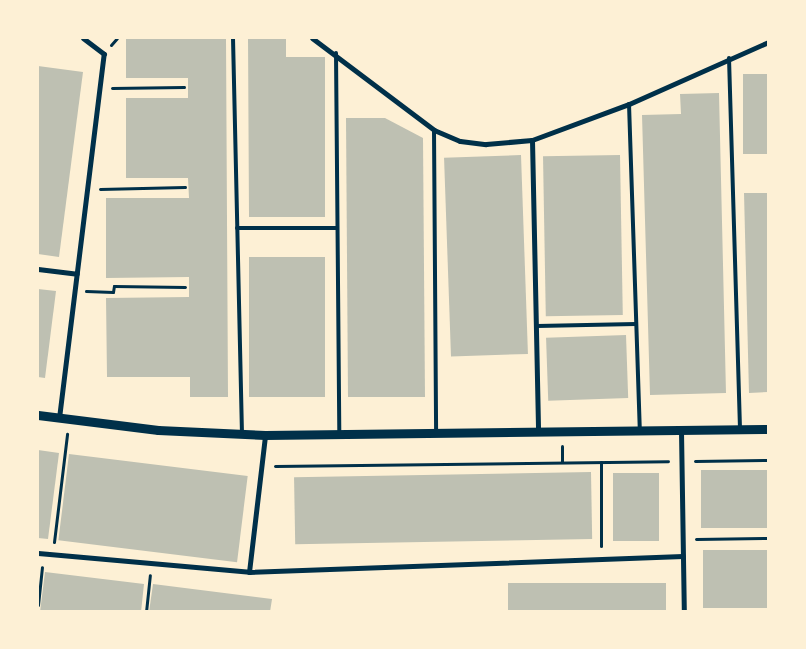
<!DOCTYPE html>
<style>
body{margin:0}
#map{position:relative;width:806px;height:649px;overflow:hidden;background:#fdf0d5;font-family:"Golos Text",sans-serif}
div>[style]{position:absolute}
.building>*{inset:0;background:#bec0b2;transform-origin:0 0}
.path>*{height:3px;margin:-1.5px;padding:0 1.5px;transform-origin:1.5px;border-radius:1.5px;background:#003049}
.service>*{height:4px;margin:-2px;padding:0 2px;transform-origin:2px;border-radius:2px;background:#003049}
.minor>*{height:5px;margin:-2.5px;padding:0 2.5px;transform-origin:2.5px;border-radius:2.5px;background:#003049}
.tertiary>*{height:9px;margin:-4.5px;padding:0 4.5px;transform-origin:4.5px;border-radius:4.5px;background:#003049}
span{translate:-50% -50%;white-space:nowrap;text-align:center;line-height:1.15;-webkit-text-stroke:4px #fdf0d5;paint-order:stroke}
.frame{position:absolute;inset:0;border:39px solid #fdf0d5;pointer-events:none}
</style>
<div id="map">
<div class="building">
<div style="clip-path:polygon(126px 38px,226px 38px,228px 397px,190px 397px,190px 377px,107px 377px,106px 298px,189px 297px,189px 277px,106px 278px,106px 198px,189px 198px,188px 178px,126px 178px,126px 98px,188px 98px,188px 78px,126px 78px)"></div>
<div style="clip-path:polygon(248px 38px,286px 38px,286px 57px,325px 57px,325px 217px,249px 217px)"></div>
<div style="clip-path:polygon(38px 66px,83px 72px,59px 257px,38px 254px)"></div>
<div style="left:768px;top:74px;width:80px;height:25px;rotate:90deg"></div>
<div style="clip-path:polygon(719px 93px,726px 393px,650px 395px,642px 115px,681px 114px,680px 94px)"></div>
<div style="clip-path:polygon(346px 118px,385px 118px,423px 138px,425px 397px,348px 397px)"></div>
<div style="left:521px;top:155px;width:199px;height:77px;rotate:88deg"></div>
<div style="left:620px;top:155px;width:160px;height:77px;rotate:89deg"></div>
<div style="clip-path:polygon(744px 193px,768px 193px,768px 392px,749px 393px)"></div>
<div style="left:249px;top:257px;width:76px;height:140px"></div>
<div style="clip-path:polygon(38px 289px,56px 291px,45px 378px,38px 377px)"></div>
<div style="left:626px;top:335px;width:63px;height:80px;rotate:88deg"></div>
<div style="clip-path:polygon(38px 450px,59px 453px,48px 539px,38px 538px)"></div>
<div style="left:69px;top:454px;width:180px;height:87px;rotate:7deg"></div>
<div style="left:701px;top:470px;width:67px;height:58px"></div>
<div style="left:591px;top:472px;width:67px;height:297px;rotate:89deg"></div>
<div style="left:613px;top:473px;width:46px;height:68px"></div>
<div style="left:703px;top:550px;width:65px;height:58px"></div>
<div style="clip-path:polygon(45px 572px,144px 584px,141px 612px,40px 612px)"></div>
<div style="left:666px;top:583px;width:29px;height:158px;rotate:90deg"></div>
<div style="clip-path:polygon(153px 584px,272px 599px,270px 612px,149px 612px)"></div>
</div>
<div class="path">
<div style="left:111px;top:45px;width:9px;rotate:-49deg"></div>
<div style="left:112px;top:88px;width:72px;rotate:-0.8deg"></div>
<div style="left:100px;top:189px;width:85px;rotate:-1.3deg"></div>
<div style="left:86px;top:291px;width:27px;rotate:2deg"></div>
<div style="left:113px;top:292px;width:6px;rotate:-81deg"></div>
<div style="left:114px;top:286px;width:71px;rotate:0.8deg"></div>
<div style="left:695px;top:461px;width:73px;rotate:-0.8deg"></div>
<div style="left:562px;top:462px;width:16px;rotate:-90deg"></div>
<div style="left:275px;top:466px;width:393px;rotate:-0.7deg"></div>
<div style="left:696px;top:539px;width:72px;rotate:-0.8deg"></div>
<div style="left:54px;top:542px;width:109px;rotate:-83.1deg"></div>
<div style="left:601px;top:546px;width:84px;rotate:-90deg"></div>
<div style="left:38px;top:605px;width:38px;rotate:-84deg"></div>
<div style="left:146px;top:612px;width:37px;rotate:-84deg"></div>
</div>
<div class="service">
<div style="left:233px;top:38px;width:395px;rotate:88.7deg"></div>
<div style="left:336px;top:53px;width:379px;rotate:89.5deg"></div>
<div style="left:729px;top:58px;width:372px;rotate:88.3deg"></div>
<div style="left:629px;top:104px;width:326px;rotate:88.1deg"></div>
<div style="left:434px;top:130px;width:301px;rotate:89.6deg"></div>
<div style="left:237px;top:228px;width:99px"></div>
<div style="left:537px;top:326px;width:99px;rotate:-1.2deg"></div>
</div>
<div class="minor">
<div style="left:312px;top:38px;width:153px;rotate:37deg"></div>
<div style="left:434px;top:130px;width:28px;rotate:23deg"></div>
<div style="left:460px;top:141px;width:26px;rotate:7deg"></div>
<div style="left:486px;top:144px;width:46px;rotate:-5deg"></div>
<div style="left:532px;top:140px;width:103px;rotate:-20.4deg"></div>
<div style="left:629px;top:104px;width:152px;rotate:-24deg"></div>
<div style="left:532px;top:140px;width:290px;rotate:88.8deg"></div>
<div style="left:38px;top:269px;width:39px;rotate:7deg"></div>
<div style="left:59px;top:418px;width:367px;rotate:-83deg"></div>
<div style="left:104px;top:54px;width:26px;rotate:-143deg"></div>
<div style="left:681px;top:431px;width:181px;rotate:89.1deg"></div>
<div style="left:38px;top:553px;width:212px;rotate:5.1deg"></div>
<div style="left:249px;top:572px;width:434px;rotate:-2.1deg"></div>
<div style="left:249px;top:572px;width:138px;rotate:-83.3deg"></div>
</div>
<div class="tertiary">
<div style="left:38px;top:415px;width:121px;rotate:7.1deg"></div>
<div style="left:158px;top:430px;width:107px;rotate:2.7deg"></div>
<div style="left:265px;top:435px;width:503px;rotate:-0.68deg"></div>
</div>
<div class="frame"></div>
</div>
